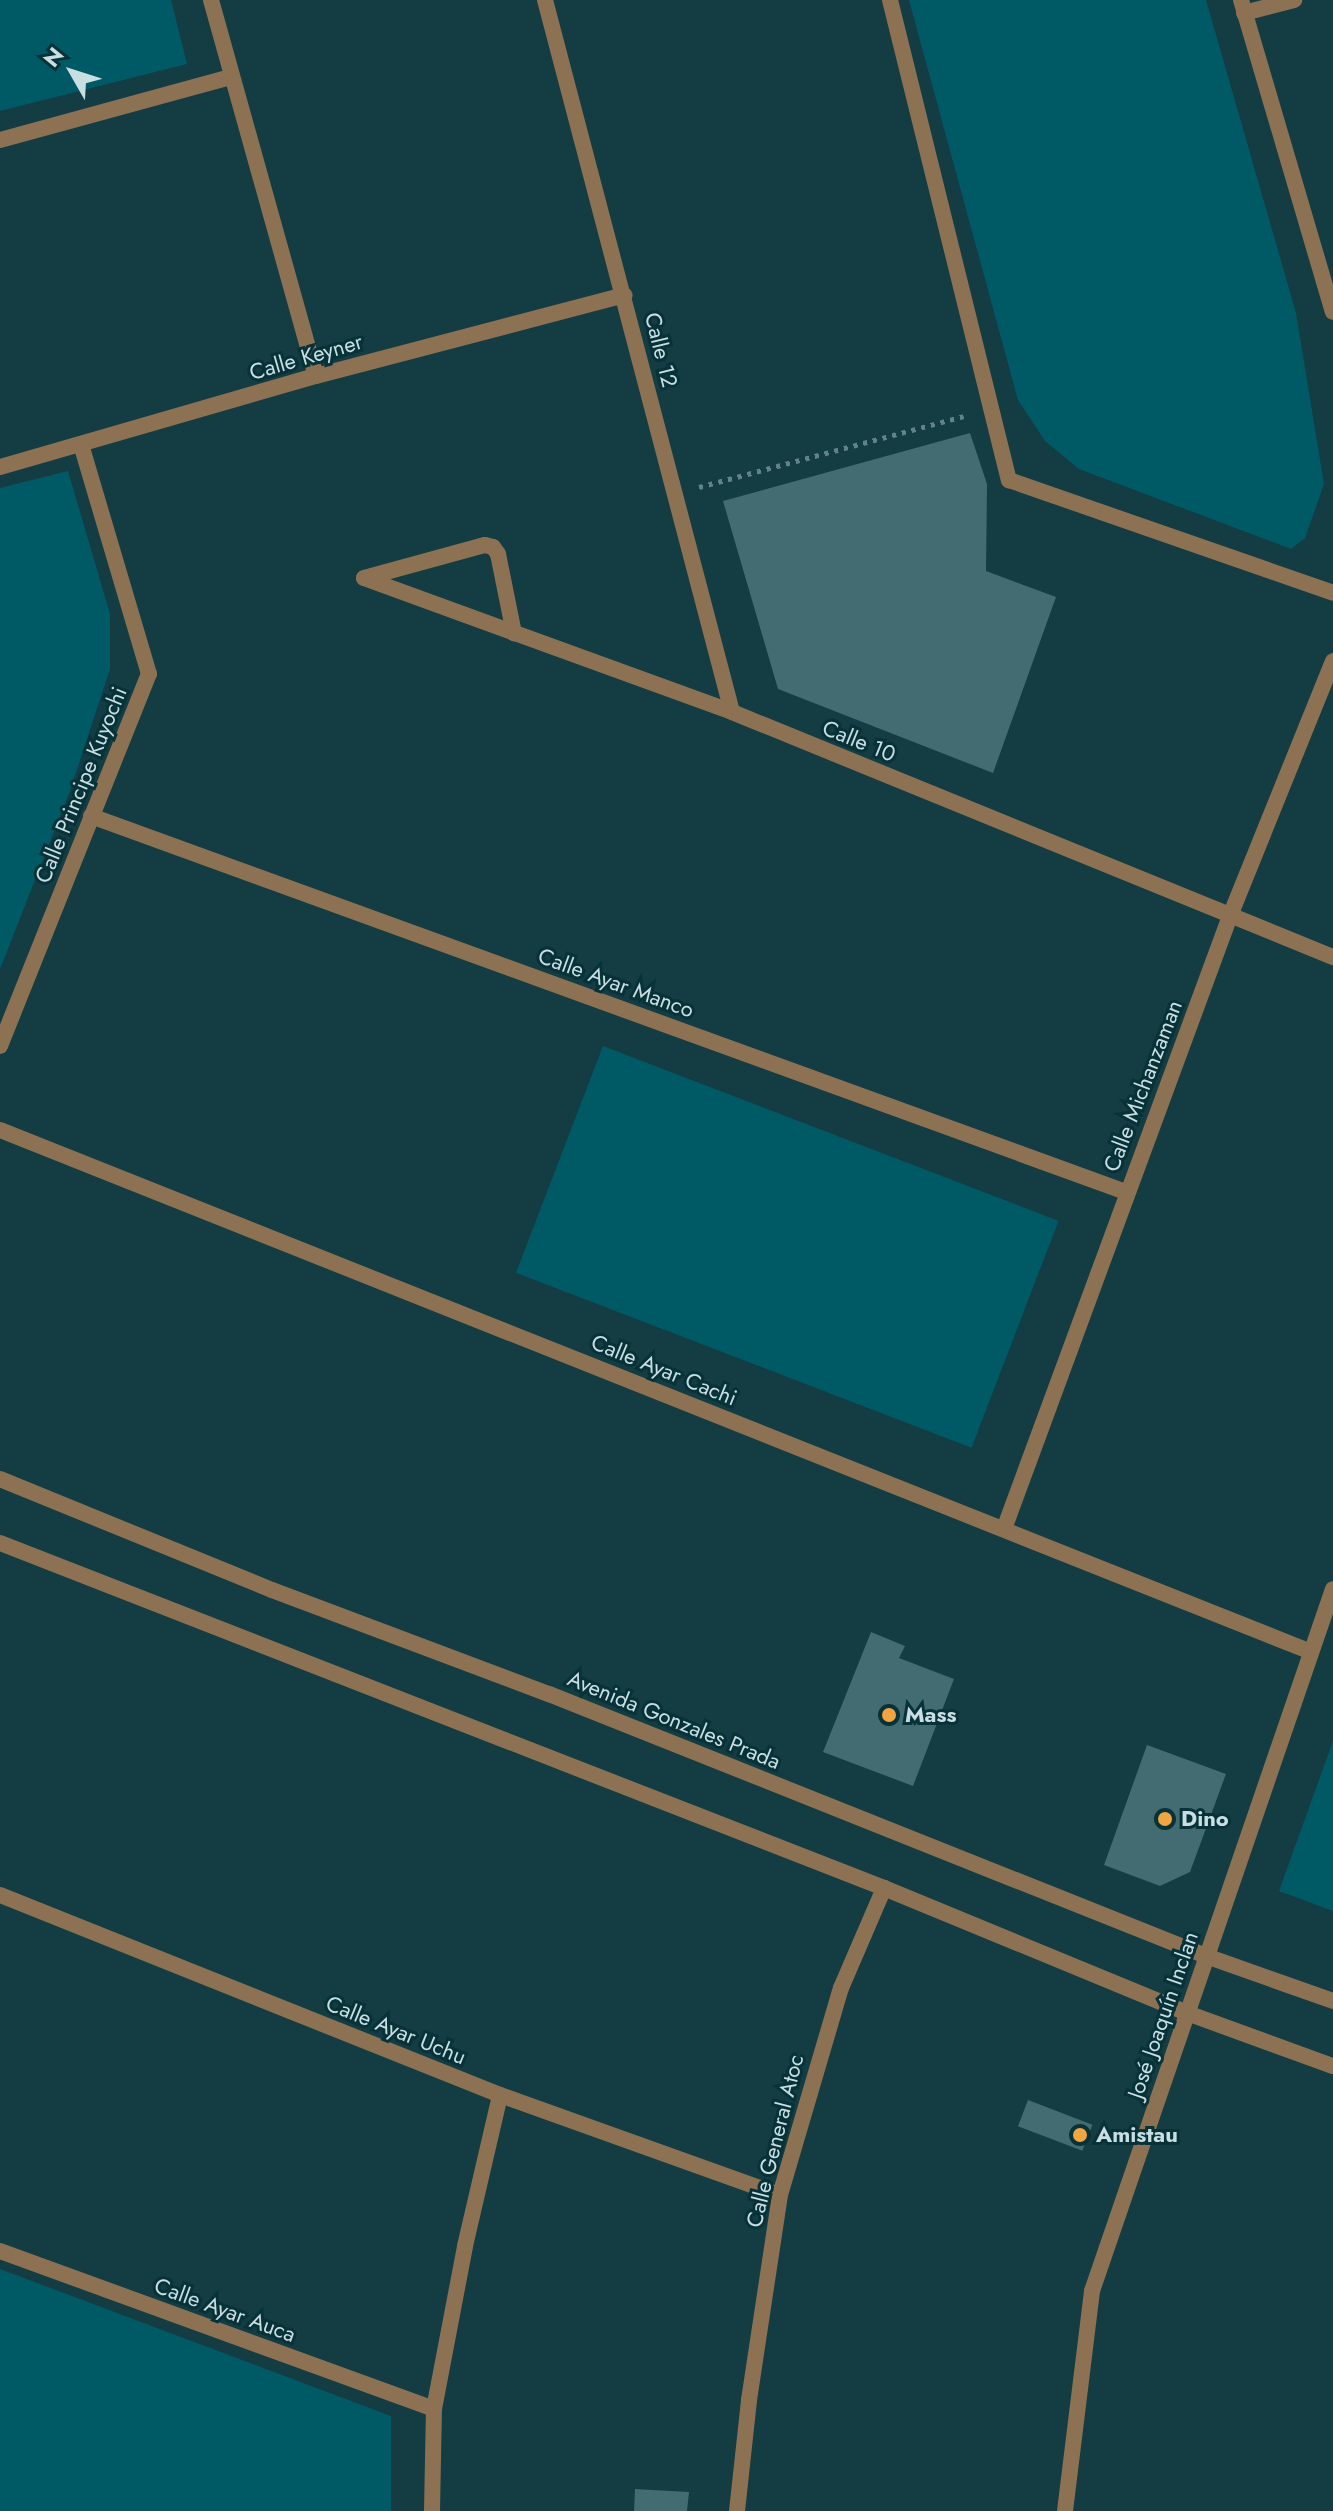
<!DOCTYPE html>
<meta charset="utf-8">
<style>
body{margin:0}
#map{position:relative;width:1333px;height:2511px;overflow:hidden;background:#133c43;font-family:Jost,sans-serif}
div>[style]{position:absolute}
.green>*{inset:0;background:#005a66;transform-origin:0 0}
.building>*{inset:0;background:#436b72;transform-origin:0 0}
.path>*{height:5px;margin-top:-2.5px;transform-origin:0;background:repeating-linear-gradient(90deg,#618287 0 4px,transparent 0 10px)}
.minor>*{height:16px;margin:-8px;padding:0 8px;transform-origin:8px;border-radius:8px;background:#8c7152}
.tertiary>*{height:16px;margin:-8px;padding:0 8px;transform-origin:8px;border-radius:8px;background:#8c7152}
.dots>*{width:22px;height:22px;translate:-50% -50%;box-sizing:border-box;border:4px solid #063238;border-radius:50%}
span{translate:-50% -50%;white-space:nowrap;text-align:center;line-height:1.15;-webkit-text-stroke:6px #063238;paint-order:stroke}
.street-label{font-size:22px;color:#c9dee2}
.poi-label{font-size:22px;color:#c9dee2;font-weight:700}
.left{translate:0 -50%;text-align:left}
.north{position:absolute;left:32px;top:32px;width:80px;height:80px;-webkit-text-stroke:6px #063238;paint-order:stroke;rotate:309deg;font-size:22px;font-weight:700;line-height:32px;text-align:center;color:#c9dee2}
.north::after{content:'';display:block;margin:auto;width:28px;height:36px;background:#c9dee2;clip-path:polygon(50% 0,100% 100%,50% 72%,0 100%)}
</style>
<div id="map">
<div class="green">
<div style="clip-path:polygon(0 0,171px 0,187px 64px,0 111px)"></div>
<div style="clip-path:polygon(909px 0,1206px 0,1296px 313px,1324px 484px,1305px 538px,1291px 549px,1079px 469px,1045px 441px,1018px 400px)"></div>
<div style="clip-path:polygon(68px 471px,110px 614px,110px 669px,70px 791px,0 969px,0 488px)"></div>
<div style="left:603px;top:1046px;width:488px;height:243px;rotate:21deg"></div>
<div style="clip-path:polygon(1333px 1741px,1333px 1911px,1279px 1891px)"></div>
<div style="clip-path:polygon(0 2269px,391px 2416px,391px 2511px,0 2511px)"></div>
</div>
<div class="building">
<div style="clip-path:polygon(970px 433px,987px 484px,986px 571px,1056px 597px,993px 773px,778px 689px,723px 501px)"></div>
<div style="clip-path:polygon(871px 1632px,905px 1646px,899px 1658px,954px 1679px,913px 1786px,823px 1752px)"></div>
<div style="clip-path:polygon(1147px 1745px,1226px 1774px,1190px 1872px,1160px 1886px,1104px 1865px)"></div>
<div style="left:1028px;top:2100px;width:69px;height:28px;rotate:21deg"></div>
<div style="clip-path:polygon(635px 2489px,689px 2492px,687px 2511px,634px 2511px)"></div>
</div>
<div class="path">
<div style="left:699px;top:487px;width:274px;rotate:-15deg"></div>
</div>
<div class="minor">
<div style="left:211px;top:0;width:390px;rotate:74.4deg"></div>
<div style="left:545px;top:0;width:736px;rotate:75.28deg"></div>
<div style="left:890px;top:0;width:495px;rotate:76.1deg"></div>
<div style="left:1009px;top:480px;width:343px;rotate:19.2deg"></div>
<div style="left:1241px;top:0;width:325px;rotate:73.6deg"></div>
<div style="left:1244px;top:13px;width:52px;rotate:-14.6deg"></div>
<div style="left:0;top:140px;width:239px;rotate:-15.3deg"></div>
<div style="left:0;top:467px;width:329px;rotate:-16.1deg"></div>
<div style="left:316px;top:376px;width:319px;rotate:-14.7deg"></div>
<div style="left:364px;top:578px;width:392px;rotate:20deg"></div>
<div style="left:732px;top:712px;width:649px;rotate:22.18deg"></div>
<div style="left:364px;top:578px;width:125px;rotate:-15.3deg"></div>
<div style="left:485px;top:545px;width:8px;rotate:14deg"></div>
<div style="left:493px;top:547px;width:9px;rotate:54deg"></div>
<div style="left:498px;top:554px;width:81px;rotate:78.6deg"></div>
<div style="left:91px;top:816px;width:1101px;rotate:19.97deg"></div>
<div style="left:0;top:1046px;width:401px;rotate:-68.2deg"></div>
<div style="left:149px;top:674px;width:239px;rotate:-106.5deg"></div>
<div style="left:0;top:1130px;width:1411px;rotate:21.71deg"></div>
<div style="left:1004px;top:1529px;width:653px;rotate:-69.76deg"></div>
<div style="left:1230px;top:916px;width:275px;rotate:-68deg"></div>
<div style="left:0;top:1895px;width:539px;rotate:21.8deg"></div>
<div style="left:500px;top:2095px;width:297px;rotate:19.7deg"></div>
<div style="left:0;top:2251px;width:462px;rotate:20deg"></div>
<div style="left:432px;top:2511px;width:102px;rotate:-88.9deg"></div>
<div style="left:434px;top:2409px;width:166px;rotate:-79.2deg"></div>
<div style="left:465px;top:2246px;width:155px;rotate:-76.9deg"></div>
<div style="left:737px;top:2511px;width:112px;rotate:-83.8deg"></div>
<div style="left:749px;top:2400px;width:207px;rotate:-81.4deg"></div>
<div style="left:780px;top:2195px;width:216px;rotate:-73.6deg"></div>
<div style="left:841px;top:1988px;width:109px;rotate:-66.7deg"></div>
<div style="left:1065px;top:2511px;width:222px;rotate:-83deg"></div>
<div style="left:1092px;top:2291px;width:742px;rotate:-71.05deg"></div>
</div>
<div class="tertiary">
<div style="left:0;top:1479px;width:294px;rotate:22.2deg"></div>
<div style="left:272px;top:1590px;width:296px;rotate:20.6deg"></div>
<div style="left:549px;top:1694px;width:707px;rotate:21.74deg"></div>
<div style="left:1206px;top:1956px;width:135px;rotate:19.5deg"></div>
<div style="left:0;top:1543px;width:949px;rotate:21.32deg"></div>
<div style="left:884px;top:1888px;width:328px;rotate:22.4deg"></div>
<div style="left:1187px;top:2013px;width:155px;rotate:20deg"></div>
</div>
<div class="dots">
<div style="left:889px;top:1715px;background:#f1a540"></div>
<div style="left:1165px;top:1819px;background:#f1a540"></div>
<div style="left:1080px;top:2135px;background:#f1a540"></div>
</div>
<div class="street-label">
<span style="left:661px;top:350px;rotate:76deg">Calle 12</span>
<span style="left:306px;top:357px;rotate:-16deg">Calle Keyner</span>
<span style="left:859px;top:741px;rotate:22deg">Calle 10</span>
<span style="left:81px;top:785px;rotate:-68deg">Calle Principe Kuyochi</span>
<span style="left:616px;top:983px;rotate:20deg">Calle Ayar Manco</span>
<span style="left:1143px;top:1086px;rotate:-69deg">Calle Michanzaman</span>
<span style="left:664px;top:1370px;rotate:22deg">Calle Ayar Cachi</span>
<span style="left:674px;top:1720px;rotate:22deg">Avenida Gonzales Prada</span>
<span style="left:1163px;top:2015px;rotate:-71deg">José Joaquín Inclan</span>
<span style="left:396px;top:2030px;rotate:22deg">Calle Ayar Uchu</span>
<span style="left:775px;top:2141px;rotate:-76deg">Calle General Atoc</span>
<span style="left:225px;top:2310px;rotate:20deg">Calle Ayar Auca</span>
</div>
<div class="poi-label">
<span class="left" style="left:905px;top:1715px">Mass</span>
<span class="left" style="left:1181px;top:1819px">Dino</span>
<span class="left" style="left:1096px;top:2135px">Amistau</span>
</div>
<div class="north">N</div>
</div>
